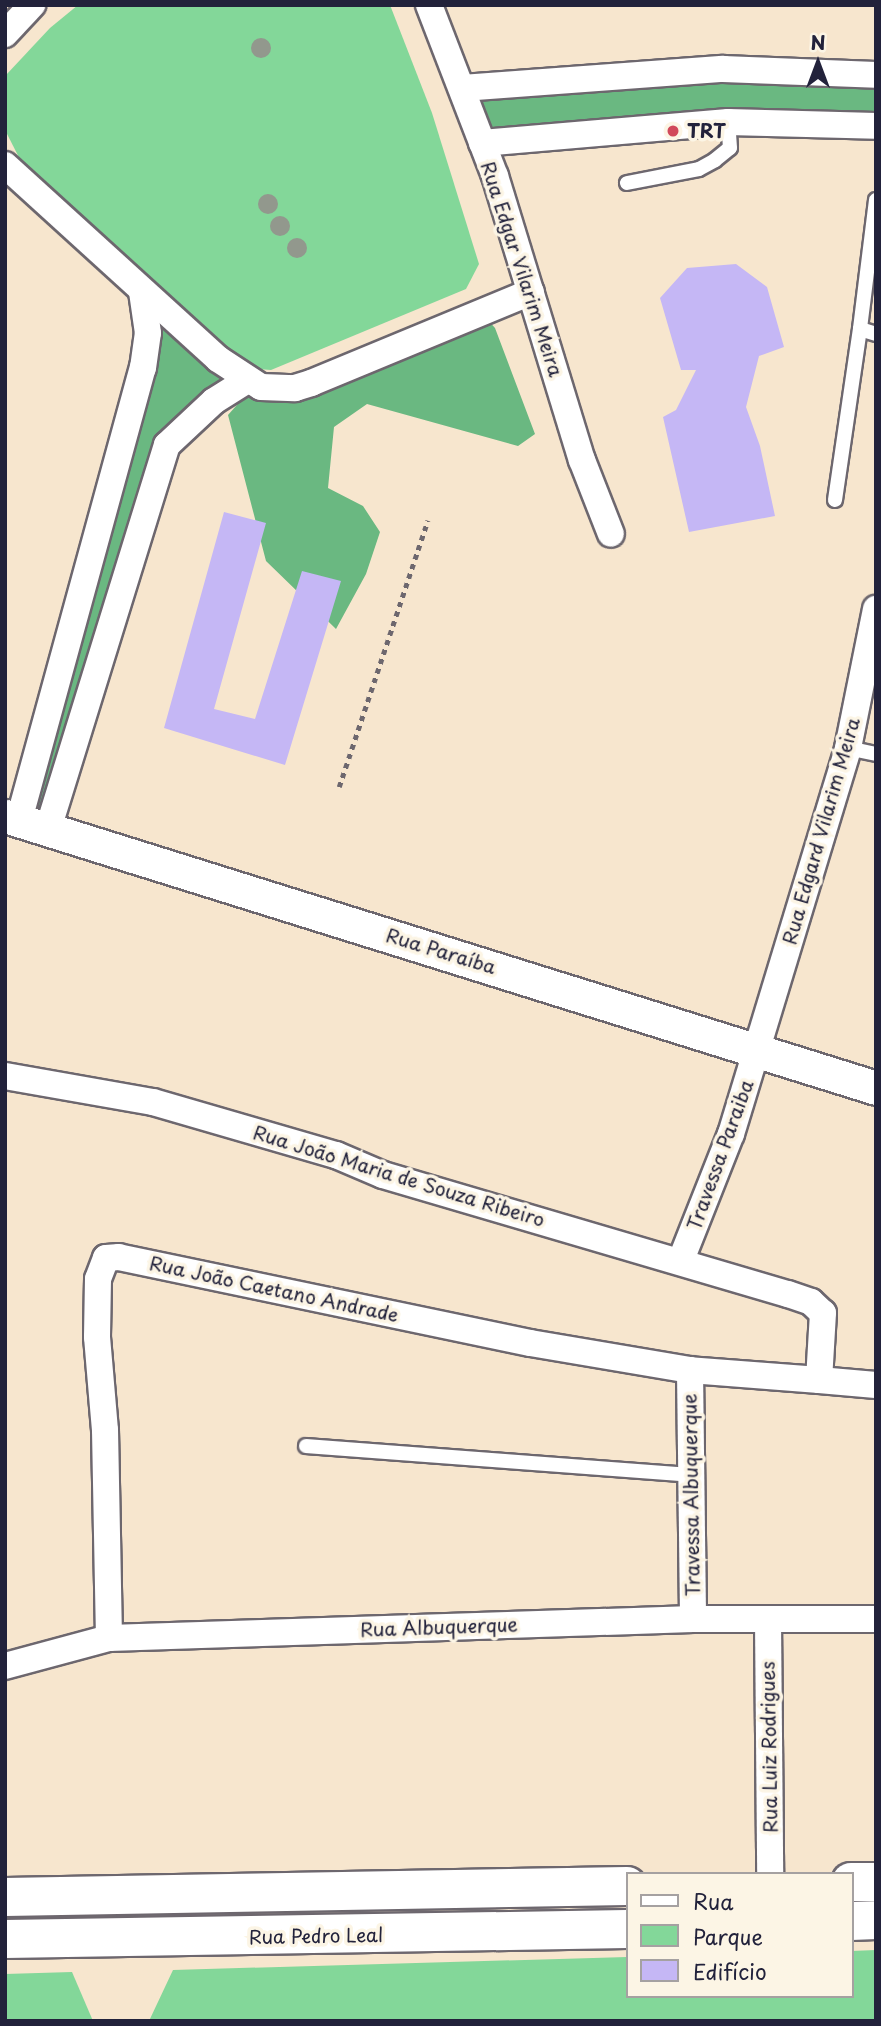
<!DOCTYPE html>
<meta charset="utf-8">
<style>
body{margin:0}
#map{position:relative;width:881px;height:2026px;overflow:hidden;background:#f7e6ce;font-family:"Playpen Sans",sans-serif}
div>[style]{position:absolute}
.green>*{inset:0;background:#83d799}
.forest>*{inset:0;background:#6ab881}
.building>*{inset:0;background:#c5b7f5}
.path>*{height:4.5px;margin-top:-2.25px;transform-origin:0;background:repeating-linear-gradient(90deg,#6d676e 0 5px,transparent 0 10px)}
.roads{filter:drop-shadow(2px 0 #6d676e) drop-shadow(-2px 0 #6d676e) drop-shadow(0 2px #6d676e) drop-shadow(0 -2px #6d676e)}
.service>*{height:14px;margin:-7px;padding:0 7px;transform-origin:7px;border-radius:7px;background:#fff}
.minor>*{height:26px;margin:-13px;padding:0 13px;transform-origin:13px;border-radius:13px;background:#fff}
.tertiary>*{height:33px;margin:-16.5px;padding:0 16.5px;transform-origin:16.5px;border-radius:16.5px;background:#fff}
.secondary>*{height:38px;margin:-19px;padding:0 19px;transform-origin:19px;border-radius:19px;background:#fff}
.trees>*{width:20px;height:20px;margin:-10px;border-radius:50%;background:#92988d}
.dots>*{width:19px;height:19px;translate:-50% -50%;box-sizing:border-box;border:4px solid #fcf5e5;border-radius:50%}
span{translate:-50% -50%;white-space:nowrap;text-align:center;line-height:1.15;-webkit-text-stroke:7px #fcf5e5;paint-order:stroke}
.poi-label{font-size:19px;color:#22223b;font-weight:700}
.left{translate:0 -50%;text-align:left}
.street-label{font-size:19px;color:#22223b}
.frame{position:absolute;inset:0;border:7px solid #22223b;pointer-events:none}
.legend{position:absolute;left:626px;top:1872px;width:228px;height:126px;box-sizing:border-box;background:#fcf5e5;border:2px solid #a5a1a1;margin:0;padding:9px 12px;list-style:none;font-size:21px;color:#22223b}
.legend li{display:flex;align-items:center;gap:14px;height:35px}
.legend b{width:35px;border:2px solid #a5a1a1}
.north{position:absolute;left:783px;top:28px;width:70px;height:70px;-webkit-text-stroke:5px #fcf5e5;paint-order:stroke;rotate:0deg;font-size:19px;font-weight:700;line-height:28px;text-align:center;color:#22223b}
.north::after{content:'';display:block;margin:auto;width:24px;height:32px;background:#22223b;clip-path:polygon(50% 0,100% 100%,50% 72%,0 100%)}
</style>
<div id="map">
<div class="green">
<div style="clip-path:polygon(78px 5px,390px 5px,432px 113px,479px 264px,466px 289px,271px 370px,242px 368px,31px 181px,5px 130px,6px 75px,50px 28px)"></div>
<div style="clip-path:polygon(876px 1950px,876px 2021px,149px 2021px,173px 1970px,627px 1957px,627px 1996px,851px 1996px,851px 1951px)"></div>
<div style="clip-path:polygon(72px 1972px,93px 2021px,5px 2021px,5px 1974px)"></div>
</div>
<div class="forest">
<div style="clip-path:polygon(744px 78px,876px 84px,876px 119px,489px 135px,472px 96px)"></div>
<div style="clip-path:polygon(157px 314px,226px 380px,162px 432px,43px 820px,28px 809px)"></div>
<div style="clip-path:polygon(486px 318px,495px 328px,535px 434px,518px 446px,367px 404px,334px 427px,328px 488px,363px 506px,380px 532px,366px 574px,336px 629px,266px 561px,228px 415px,244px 397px)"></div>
</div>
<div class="building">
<div style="clip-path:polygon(736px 264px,767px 287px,784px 347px,759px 356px,746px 407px,760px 446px,775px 516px,689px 532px,663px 417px,676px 410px,696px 370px,681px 370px,660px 298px,687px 268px)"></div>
<div style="clip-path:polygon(224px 512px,266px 523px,214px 709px,255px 719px,302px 571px,341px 581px,285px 765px,164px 728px)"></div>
</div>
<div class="path">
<div style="left:339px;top:787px;width:281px;rotate:-71.6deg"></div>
</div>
<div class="roads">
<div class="service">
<div style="left:627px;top:183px;width:73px;rotate:-11deg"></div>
<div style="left:699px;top:169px;width:18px;rotate:-29deg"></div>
<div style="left:715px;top:160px;width:19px;rotate:-39deg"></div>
<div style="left:730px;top:148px;width:26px;rotate:-94deg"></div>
<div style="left:876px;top:200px;width:130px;rotate:97.1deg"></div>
<div style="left:860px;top:329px;width:17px;rotate:17deg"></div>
<div style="left:835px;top:500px;width:173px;rotate:-81.7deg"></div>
<div style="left:848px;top:748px;width:29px;rotate:12deg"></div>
<div style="left:306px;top:1446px;width:385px;rotate:4.3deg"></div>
</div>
<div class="minor">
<div style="left:429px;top:5px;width:183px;rotate:68.9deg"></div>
<div style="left:495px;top:176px;width:297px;rotate:73deg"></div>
<div style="left:582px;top:460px;width:79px;rotate:68.6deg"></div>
<div style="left:5px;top:34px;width:40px;rotate:-47deg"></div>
<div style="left:462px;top:88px;width:262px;rotate:-4.2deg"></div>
<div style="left:723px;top:69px;width:153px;rotate:2.2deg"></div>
<div style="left:482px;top:143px;width:247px;rotate:-4.9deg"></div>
<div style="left:728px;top:122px;width:148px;rotate:1.5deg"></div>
<div style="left:5px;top:165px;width:288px;rotate:42.3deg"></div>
<div style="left:218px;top:359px;width:51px;rotate:33.1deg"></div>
<div style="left:261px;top:387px;width:34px;rotate:2deg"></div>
<div style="left:295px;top:388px;width:17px;rotate:-17deg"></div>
<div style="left:311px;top:383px;width:238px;rotate:-22.5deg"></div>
<div style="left:19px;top:820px;width:469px;rotate:-74.7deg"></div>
<div style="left:143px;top:368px;width:35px;rotate:-82deg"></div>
<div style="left:148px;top:333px;width:41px;rotate:-98.3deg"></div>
<div style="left:48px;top:829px;width:402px;rotate:-72.8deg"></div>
<div style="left:167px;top:445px;width:64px;rotate:-43.1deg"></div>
<div style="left:214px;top:401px;width:39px;rotate:-32deg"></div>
<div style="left:5px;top:1076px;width:150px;rotate:10deg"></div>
<div style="left:153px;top:1102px;width:191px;rotate:16.2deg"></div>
<div style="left:336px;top:1155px;width:51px;rotate:23.1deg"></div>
<div style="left:383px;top:1175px;width:422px;rotate:16.4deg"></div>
<div style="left:788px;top:1294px;width:24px;rotate:19deg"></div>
<div style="left:811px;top:1302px;width:16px;rotate:43deg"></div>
<div style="left:823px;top:1313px;width:67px;rotate:93.4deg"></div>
<div style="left:819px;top:1380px;width:129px;rotate:-175.6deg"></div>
<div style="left:690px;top:1370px;width:162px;rotate:-170.4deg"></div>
<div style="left:530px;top:1343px;width:420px;rotate:-168.2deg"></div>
<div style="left:119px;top:1257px;width:13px;rotate:176deg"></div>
<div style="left:106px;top:1258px;width:22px;rotate:111deg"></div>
<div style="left:98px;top:1279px;width:58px;rotate:91deg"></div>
<div style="left:97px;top:1337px;width:93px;rotate:85.1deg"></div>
<div style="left:105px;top:1430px;width:208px;rotate:88.9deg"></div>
<div style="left:681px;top:1260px;width:136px;rotate:-68.4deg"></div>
<div style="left:731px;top:1134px;width:403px;rotate:-73.1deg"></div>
<div style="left:848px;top:748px;width:142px;rotate:-78.6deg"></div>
<div style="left:690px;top:1370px;width:249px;rotate:89.3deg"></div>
<div style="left:819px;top:1380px;width:57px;rotate:5deg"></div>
<div style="left:768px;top:1621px;width:253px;rotate:89.5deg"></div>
<div style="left:5px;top:1666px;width:108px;rotate:-15.1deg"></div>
<div style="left:109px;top:1638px;width:584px;rotate:-1.86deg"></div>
<div style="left:693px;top:1619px;width:183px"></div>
</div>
<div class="tertiary">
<div style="left:5px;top:816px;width:912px;rotate:17.34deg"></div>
</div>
<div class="secondary">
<div style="left:851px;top:1882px;width:25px"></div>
<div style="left:5px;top:1897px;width:622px;rotate:-1.01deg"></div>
<div style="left:851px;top:1921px;width:25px;rotate:-2deg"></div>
<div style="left:5px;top:1939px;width:622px;rotate:-0.92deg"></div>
</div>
</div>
<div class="trees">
<div style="left:261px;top:48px"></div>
<div style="left:268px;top:204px"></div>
<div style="left:280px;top:226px"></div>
<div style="left:297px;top:248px"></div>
</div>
<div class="dots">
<div style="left:673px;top:131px;background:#d1495b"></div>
</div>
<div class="poi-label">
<span class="left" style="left:687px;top:131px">TRT</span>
</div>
<div class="street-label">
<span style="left:522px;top:269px;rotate:72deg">Rua Edgar Vilarim Meira</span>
<span style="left:821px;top:831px;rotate:-74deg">Rua Edgard Vilarim Meira</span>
<span style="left:441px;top:951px;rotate:17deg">Rua Paraíba</span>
<span style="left:720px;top:1155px;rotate:-70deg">Travessa Paraiba</span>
<span style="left:399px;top:1176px;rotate:17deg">Rua João Maria de Souza Ribeiro</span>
<span style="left:274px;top:1289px;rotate:12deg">Rua João Caetano Andrade</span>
<span style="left:691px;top:1495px;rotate:-91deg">Travessa Albuquerque</span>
<span style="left:439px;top:1627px;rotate:-2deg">Rua Albuquerque</span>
<span style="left:769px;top:1747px;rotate:-91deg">Rua Luiz Rodrigues</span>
<span style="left:316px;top:1936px;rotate:-1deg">Rua Pedro Leal</span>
</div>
<div class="frame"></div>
<ul class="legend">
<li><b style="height:9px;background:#fff"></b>Rua</li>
<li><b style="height:19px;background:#83d799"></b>Parque</li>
<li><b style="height:19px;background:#c5b7f5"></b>Edifício</li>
</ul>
<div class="north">N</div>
</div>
